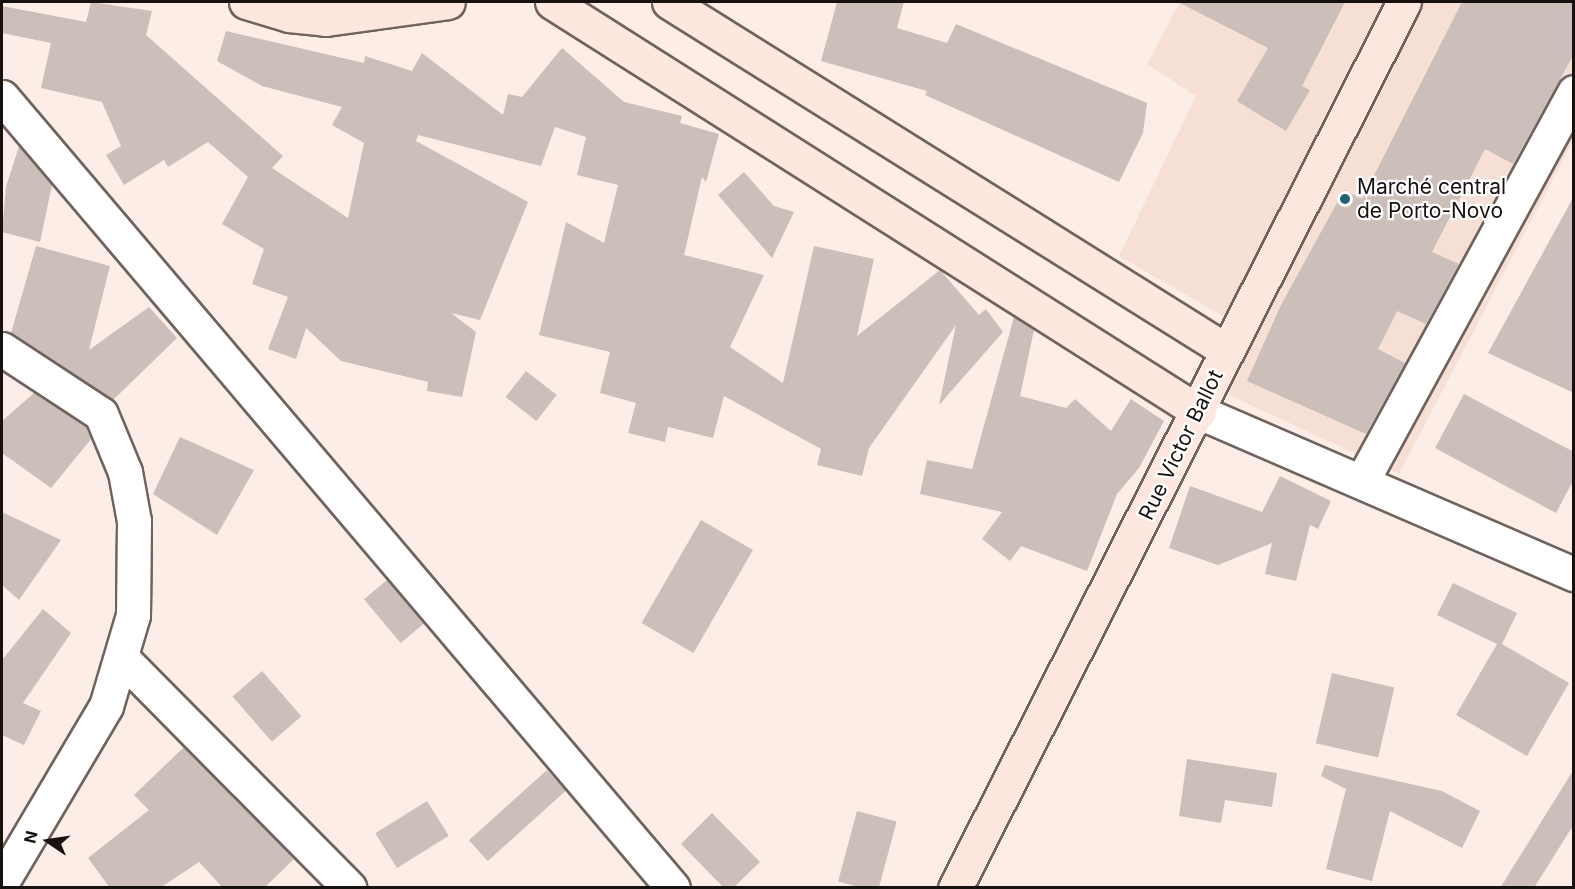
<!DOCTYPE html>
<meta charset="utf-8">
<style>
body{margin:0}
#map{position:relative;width:1575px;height:889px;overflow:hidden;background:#fdede7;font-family:Inter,sans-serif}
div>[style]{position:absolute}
.built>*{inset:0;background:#f6e0d6}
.building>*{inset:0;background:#ccbeb8;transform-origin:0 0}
.roads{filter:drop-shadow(2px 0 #70635e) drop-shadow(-2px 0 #70635e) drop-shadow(0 2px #70635e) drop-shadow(0 -2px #70635e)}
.street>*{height:33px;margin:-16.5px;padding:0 16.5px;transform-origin:16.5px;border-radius:16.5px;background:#fff}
.secondary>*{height:33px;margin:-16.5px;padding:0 16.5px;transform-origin:16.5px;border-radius:16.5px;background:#fde7de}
.dots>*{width:16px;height:16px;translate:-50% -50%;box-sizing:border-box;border:3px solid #fff;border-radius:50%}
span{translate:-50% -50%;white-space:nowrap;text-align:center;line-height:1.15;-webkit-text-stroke:4.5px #fff;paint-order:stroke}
.poi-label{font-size:21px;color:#17120f}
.left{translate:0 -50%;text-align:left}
.street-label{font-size:21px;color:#17120f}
.frame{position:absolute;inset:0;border:3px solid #17120f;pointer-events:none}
.north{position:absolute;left:18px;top:811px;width:60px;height:60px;-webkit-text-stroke:4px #fff;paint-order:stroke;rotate:283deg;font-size:16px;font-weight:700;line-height:24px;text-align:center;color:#17120f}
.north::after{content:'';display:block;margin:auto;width:21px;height:27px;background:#17120f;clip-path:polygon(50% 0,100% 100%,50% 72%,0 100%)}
</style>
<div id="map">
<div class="built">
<div style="clip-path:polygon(1180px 2px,1573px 2px,1573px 141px,1399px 474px,1225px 393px,1254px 334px,1119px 256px,1196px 96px,1147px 64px)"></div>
</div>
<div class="building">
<div style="clip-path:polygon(91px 2px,152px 11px,146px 35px,283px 156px,272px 168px,348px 218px,364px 143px,332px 125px,342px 107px,262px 86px,217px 61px,226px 31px,364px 63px,365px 56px,412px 71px,422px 53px,503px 115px,508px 94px,522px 97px,562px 48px,624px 102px,682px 116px,680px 123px,719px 134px,706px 182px,702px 177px,684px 255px,764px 275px,730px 347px,783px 383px,814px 246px,874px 259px,857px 336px,940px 270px,979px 315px,986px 309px,1003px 332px,939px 405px,956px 325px,869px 448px,862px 476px,817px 465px,821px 449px,724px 396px,713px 438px,668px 427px,665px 442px,628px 433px,636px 403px,600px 393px,610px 352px,539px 335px,566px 222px,604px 243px,618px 185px,577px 175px,586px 137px,555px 127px,541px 166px,418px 135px,416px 141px,528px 202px,480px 320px,451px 313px,476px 332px,462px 397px,427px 391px,428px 382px,341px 361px,306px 328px,296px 359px,268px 349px,288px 297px,252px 284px,264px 249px,222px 224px,248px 177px,208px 142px,168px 167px,164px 160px,124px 185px,106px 155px,121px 146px,102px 102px,41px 88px,51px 43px,2px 33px,2px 6px,86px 22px)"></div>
<div style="clip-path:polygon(837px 2px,904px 2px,897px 28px,947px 43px,956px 24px,1147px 103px,1143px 133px,1119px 182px,925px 95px,927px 91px,821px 61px)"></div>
<div style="clip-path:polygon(1178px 2px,1345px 2px,1302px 86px,1310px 90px,1286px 131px,1237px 101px,1268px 48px)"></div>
<div style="clip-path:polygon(1462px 2px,1574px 2px,1574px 54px,1513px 164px,1485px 149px,1432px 252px,1459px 264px,1426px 324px,1397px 311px,1378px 349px,1405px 363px,1366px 434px,1247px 381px,1281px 305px,1344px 190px,1362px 199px)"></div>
<div style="clip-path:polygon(19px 146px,52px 185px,40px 242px,2px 232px,6px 187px)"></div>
<div style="clip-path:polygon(744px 172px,774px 206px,794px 212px,772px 258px,718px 195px)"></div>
<div style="clip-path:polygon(1574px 196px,1574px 393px,1488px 353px)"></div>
<div style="clip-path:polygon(36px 246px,110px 266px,89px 350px,149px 307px,177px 338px,113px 400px,11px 333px)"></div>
<div style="clip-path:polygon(1014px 317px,1034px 330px,1020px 396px,1066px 408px,1075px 399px,1111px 431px,1131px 399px,1164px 421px,1139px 468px,1117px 494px,1087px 571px,1021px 546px,1010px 561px,982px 539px,1002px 512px,920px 494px,927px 460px,972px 469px)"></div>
<div style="left:526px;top:371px;width:39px;height:33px;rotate:38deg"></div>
<div style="clip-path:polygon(34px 393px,86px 427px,91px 439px,51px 488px,2px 453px,2px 421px)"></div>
<div style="clip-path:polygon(1464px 394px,1574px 452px,1574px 479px,1556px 513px,1435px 448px)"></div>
<div style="clip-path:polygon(180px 437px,254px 470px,217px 535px,153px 494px)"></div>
<div style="clip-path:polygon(1280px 476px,1331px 501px,1318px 529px,1310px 525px,1296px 581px,1265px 574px,1272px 543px,1218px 565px,1169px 548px,1190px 486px,1262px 512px)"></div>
<div style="clip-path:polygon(2px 512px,61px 540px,19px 600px,2px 585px)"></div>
<div style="left:701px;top:520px;width:60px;height:119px;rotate:30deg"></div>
<div style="left:387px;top:580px;width:57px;height:30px;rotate:50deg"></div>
<div style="clip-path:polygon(1453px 583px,1517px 613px,1502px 644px,1569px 683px,1527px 756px,1456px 715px,1497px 644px,1437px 615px)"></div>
<div style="clip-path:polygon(43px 609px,71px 633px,23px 703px,41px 711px,24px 745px,2px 735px,2px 660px)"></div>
<div style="left:262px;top:671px;width:60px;height:39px;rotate:49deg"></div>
<div style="left:1332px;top:673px;width:64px;height:72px;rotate:13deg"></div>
<div style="clip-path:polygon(184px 747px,294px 859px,264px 888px,223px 888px,199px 862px,160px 888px,110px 888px,88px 858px,149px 810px,134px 795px)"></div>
<div style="clip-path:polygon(1187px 759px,1277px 773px,1272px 807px,1225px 800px,1221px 823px,1179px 816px)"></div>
<div style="clip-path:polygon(1325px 765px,1442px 791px,1480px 811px,1462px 848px,1390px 811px,1372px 881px,1326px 869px,1346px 789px,1321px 776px)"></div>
<div style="clip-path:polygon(1574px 769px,1574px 824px,1534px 888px,1500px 888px)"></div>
<div style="left:547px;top:770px;width:28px;height:105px;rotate:48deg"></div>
<div style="left:427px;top:801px;width:41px;height:61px;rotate:58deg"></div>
<div style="left:857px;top:811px;width:41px;height:73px;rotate:15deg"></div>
<div style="clip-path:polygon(712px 813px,760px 862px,733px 888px,724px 888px,681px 844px)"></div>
</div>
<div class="roads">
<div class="street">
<div style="left:2px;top:97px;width:1037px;rotate:49.69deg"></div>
<div style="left:2px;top:349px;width:118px;rotate:33.3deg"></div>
<div style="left:101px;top:414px;width:63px;rotate:67.5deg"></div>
<div style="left:125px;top:472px;width:50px;rotate:79.6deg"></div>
<div style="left:134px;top:521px;width:94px;rotate:90.6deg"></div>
<div style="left:133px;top:615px;width:95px;rotate:106.5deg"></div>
<div style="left:106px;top:706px;width:204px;rotate:120.6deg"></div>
<div style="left:1199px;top:412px;width:408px;rotate:23.4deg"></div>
<div style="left:1362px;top:481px;width:443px;rotate:-61.4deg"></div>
<div style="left:123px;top:659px;width:322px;rotate:45.3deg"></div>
</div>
<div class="secondary">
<div style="left:246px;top:2px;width:45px;rotate:16.8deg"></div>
<div style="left:289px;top:15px;width:37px;rotate:6deg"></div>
<div style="left:326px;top:19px;width:123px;rotate:-7.9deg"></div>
<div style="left:552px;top:2px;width:766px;rotate:32.36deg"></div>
<div style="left:669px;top:2px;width:658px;rotate:32.02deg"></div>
<div style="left:955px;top:888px;width:993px;rotate:-63.13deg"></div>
</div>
</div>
<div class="dots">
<div style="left:1345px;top:199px;background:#226177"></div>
</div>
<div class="poi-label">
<span class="left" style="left:1357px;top:199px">Marché central<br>de Porto-Novo</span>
</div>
<div class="street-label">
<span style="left:1181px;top:445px;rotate:-64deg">Rue Victor Ballot</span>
</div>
<div class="frame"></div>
<div class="north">N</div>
</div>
